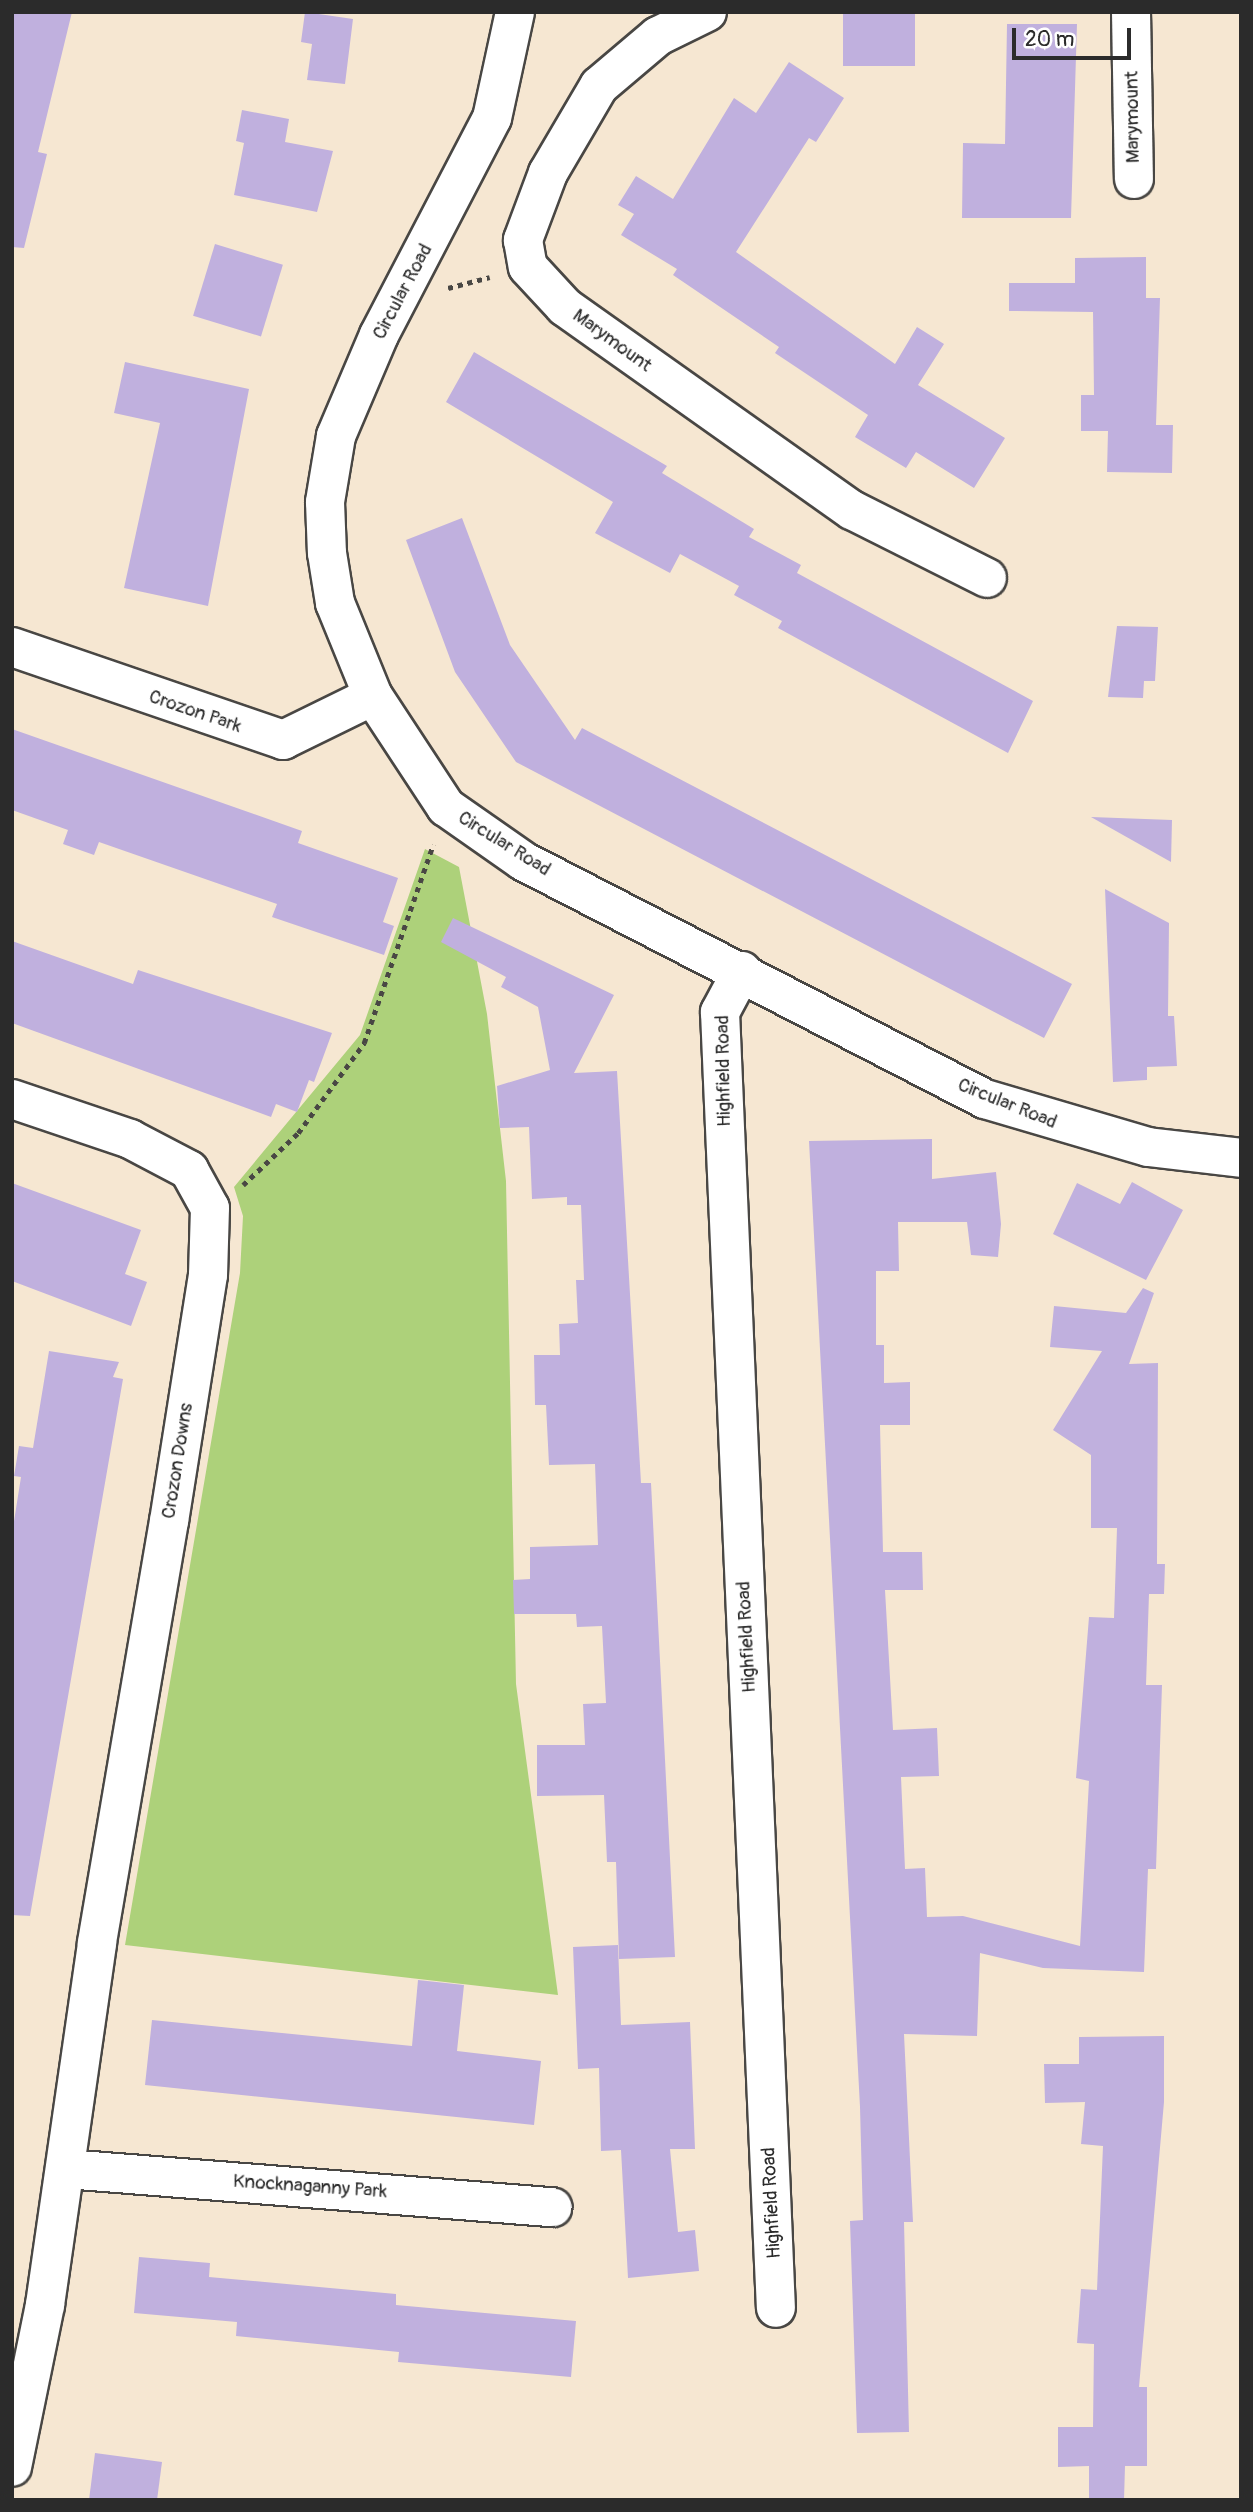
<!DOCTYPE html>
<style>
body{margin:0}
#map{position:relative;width:1253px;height:2512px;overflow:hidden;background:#f6e7d2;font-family:Pangolin,sans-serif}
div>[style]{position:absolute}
.green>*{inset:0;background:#add17a}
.building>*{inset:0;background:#c0b0de;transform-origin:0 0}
.path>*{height:4.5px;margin-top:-2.25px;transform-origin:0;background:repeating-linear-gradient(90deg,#494744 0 5px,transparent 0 10px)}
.roads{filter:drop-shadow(2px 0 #494744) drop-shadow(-2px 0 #494744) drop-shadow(0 2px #494744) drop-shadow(0 -2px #494744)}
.minor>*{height:38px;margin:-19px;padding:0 19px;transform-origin:19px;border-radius:19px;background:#fff}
.tertiary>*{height:38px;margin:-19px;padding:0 19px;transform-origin:19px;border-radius:19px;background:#fff}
span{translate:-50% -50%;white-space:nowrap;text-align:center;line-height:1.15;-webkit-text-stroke:6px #fff;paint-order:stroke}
.street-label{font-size:19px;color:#2b2b2b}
.frame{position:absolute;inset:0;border:14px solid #2b2b2b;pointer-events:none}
.scale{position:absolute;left:1012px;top:28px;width:119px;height:32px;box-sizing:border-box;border:4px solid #2b2b2b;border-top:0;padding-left:9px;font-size:21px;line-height:24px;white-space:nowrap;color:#2b2b2b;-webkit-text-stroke:5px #fff;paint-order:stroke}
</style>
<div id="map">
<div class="green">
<div style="clip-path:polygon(425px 849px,459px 867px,487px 1014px,506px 1181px,516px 1684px,558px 1995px,125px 1945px,240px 1273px,243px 1216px,234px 1187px,360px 1035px)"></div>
</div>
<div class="building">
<div style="clip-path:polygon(12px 12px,72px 12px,38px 152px,47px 154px,24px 248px,12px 247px)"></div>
<div style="clip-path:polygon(305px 12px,353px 19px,345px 84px,307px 80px,312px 44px,301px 42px)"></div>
<div style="left:843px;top:12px;width:72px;height:54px"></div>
<div style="clip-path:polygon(1007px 24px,1077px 24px,1071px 218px,962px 218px,963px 143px,1005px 144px)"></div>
<div style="clip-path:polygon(789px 62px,844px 98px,816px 142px,809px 138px,736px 252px,895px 364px,917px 327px,944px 344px,918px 385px,1005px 438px,974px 488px,916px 452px,906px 468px,855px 437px,868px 415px,775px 353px,779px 347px,673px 275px,677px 269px,621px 235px,634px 214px,618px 205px,636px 176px,673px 199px,734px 98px,756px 113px)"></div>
<div style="clip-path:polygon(242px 110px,289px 119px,285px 142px,333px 151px,317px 212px,234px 195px,244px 143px,236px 141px)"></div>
<div style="left:215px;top:244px;width:71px;height:75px;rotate:17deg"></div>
<div style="clip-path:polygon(1146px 257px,1146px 298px,1160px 298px,1156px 425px,1173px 425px,1172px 473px,1107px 472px,1108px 431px,1081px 431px,1081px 395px,1094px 395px,1093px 312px,1009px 311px,1009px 283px,1075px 283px,1075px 258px)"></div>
<div style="clip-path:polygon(474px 352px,667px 466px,662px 473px,754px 529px,749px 537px,801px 565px,797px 573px,1033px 701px,1008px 753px,778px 628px,782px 621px,734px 595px,739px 586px,680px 554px,670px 573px,595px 533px,613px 502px,446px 402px)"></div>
<div style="clip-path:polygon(125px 362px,249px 389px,208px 606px,124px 588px,160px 423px,114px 413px)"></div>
<div style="clip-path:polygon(462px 518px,510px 645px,575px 740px,582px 728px,1072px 984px,1044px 1038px,516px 762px,455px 672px,406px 540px)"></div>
<div style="clip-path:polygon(1117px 626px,1158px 627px,1155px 681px,1144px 681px,1143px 698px,1108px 697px)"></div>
<div style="clip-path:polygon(12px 729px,302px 831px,298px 843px,398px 878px,383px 922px,394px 926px,384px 955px,272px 917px,277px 904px,99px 842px,94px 855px,63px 844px,68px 830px,12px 810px)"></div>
<div style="clip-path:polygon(1091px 817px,1172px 820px,1171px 862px)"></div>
<div style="clip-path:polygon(1105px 889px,1169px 923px,1168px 1016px,1174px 1016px,1177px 1066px,1147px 1067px,1147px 1080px,1113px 1082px)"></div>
<div style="clip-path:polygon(453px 918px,614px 995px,574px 1073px,617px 1071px,641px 1483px,651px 1483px,675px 1957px,619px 1959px,616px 1862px,607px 1862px,604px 1795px,537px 1796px,537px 1745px,585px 1745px,583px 1704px,606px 1703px,602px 1626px,577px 1627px,576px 1614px,514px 1614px,513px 1580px,530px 1579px,530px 1547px,598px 1545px,595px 1464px,549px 1465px,546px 1405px,535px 1405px,534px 1355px,560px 1355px,559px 1324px,578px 1323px,576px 1280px,584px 1280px,581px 1205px,567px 1205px,567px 1197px,532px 1199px,529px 1127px,500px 1128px,497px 1086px,550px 1070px,538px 1007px,501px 987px,506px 977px,441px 942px)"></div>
<div style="clip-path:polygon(12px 941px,133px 984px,138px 970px,332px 1033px,314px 1082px,309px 1080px,297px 1112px,276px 1104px,271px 1117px,12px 1023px)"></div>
<div style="clip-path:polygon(932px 1139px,932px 1179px,996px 1172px,1001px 1224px,998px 1257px,971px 1255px,967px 1222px,898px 1222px,899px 1271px,876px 1271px,876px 1345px,884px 1345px,884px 1383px,910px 1382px,910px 1425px,880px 1425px,883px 1552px,922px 1552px,923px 1590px,885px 1590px,893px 1730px,937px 1728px,939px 1776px,901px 1777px,905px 1869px,925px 1868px,927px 1917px,963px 1916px,1080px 1946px,1089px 1781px,1076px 1778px,1089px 1617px,1114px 1618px,1117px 1528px,1091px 1528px,1091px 1455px,1053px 1430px,1102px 1351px,1050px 1347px,1054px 1306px,1126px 1313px,1143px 1288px,1154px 1293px,1129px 1364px,1158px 1363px,1157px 1564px,1165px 1564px,1164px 1594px,1149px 1594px,1146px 1685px,1162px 1685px,1156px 1869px,1148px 1869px,1144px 1972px,1043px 1968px,980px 1953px,977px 2036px,904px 2034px,913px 2222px,904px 2222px,909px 2432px,857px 2433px,850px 2221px,863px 2220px,860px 2107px,809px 1141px)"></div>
<div style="clip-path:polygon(1132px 1182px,1183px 1210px,1146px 1280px,1053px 1234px,1077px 1183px,1120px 1204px)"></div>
<div style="clip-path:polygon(12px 1183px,141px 1230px,125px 1274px,147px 1282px,131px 1326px,12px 1281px)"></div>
<div style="clip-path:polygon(49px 1351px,119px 1362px,113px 1377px,123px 1379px,30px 1916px,12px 1915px,12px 1534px,21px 1477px,14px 1476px,19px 1446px,33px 1448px)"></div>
<div style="clip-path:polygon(618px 1945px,621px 2025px,690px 2022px,695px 2149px,670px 2149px,678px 2232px,695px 2230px,699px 2271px,628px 2278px,621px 2150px,601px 2151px,599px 2068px,578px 2069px,573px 1947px)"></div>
<div style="clip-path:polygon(418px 1980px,464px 1985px,457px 2051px,541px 2061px,534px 2125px,145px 2085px,152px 2020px,412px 2046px)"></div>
<div style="clip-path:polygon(1164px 2036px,1164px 2102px,1139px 2387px,1147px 2387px,1147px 2466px,1125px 2466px,1124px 2500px,1089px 2500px,1089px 2466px,1058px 2467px,1058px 2427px,1093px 2427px,1094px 2344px,1077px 2343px,1081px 2289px,1097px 2290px,1103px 2146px,1081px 2144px,1085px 2102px,1045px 2103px,1044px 2064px,1079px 2064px,1079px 2037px)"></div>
<div style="clip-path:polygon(139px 2257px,210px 2263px,209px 2277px,396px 2294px,396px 2305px,576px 2321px,571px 2377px,398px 2362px,399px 2352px,236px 2336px,237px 2322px,134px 2313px)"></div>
<div style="clip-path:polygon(95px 2453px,162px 2462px,157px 2500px,89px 2500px)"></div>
</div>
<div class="path">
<div style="left:448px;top:288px;width:43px;rotate:-14.7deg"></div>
<div style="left:243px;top:1185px;width:76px;rotate:-43.4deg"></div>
<div style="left:298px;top:1133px;width:112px;rotate:-53.7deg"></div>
<div style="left:364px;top:1043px;width:210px;rotate:-70.8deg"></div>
</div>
<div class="roads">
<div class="minor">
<div style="left:707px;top:12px;width:55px;rotate:153.9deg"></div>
<div style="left:658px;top:36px;width:77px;rotate:139.7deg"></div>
<div style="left:599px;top:86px;width:101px;rotate:120.4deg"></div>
<div style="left:548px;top:173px;width:72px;rotate:110.5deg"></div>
<div style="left:523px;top:240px;width:27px;rotate:80deg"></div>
<div style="left:528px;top:267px;width:54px;rotate:47.2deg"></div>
<div style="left:565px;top:307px;width:352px;rotate:35.3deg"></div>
<div style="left:852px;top:510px;width:151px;rotate:26.7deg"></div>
<div style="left:1131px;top:12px;width:167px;rotate:89deg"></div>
<div style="left:742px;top:971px;width:47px;rotate:118.2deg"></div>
<div style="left:720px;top:1012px;width:1297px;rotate:87.53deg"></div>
<div style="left:12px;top:1099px;width:125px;rotate:18.7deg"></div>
<div style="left:130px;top:1139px;width:67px;rotate:27.7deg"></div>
<div style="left:189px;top:1170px;width:43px;rotate:61.1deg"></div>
<div style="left:210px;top:1208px;width:67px;rotate:91.7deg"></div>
<div style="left:208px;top:1275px;width:249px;rotate:99deg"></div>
<div style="left:169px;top:1521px;width:429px;rotate:99.7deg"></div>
<div style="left:97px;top:1944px;width:365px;rotate:98.2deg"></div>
<div style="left:45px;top:2305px;width:165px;rotate:101.5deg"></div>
<div style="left:66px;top:2169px;width:488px;rotate:4.5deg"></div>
</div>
<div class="tertiary">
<div style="left:515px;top:12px;width:108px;rotate:102.2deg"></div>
<div style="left:492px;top:118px;width:245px;rotate:117.5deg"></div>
<div style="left:379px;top:335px;width:110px;rotate:113.1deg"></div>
<div style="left:336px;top:436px;width:67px;rotate:99.5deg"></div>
<div style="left:325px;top:502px;width:51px;rotate:87.8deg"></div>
<div style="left:327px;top:553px;width:51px;rotate:80.9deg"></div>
<div style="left:335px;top:603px;width:100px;rotate:67.8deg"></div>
<div style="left:373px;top:696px;width:133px;rotate:56.7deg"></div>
<div style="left:446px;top:807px;width:94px;rotate:35deg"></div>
<div style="left:523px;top:861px;width:520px;rotate:27.26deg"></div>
<div style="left:985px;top:1099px;width:170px;rotate:16.4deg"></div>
<div style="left:1148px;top:1147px;width:94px;rotate:6.7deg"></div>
<div style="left:12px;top:647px;width:287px;rotate:18.9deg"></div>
<div style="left:283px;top:740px;width:100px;rotate:-26.1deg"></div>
</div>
</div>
<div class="street-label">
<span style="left:1133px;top:117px;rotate:-91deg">Marymount</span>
<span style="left:403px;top:292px;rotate:-62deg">Circular Road</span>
<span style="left:612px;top:341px;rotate:36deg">Marymount</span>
<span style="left:195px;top:712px;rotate:19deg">Crozon Park</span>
<span style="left:504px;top:844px;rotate:32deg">Circular Road</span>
<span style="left:724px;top:1071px;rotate:-91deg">Highfield Road</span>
<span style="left:1007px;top:1104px;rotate:22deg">Circular Road</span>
<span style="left:178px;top:1461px;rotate:-81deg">Crozon Downs</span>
<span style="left:747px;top:1637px;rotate:-93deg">Highfield Road</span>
<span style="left:310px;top:2187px;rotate:4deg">Knocknaganny Park</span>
<span style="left:772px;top:2203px;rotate:-93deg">Highfield Road</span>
</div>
<div class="frame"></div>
<div class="scale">20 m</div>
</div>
